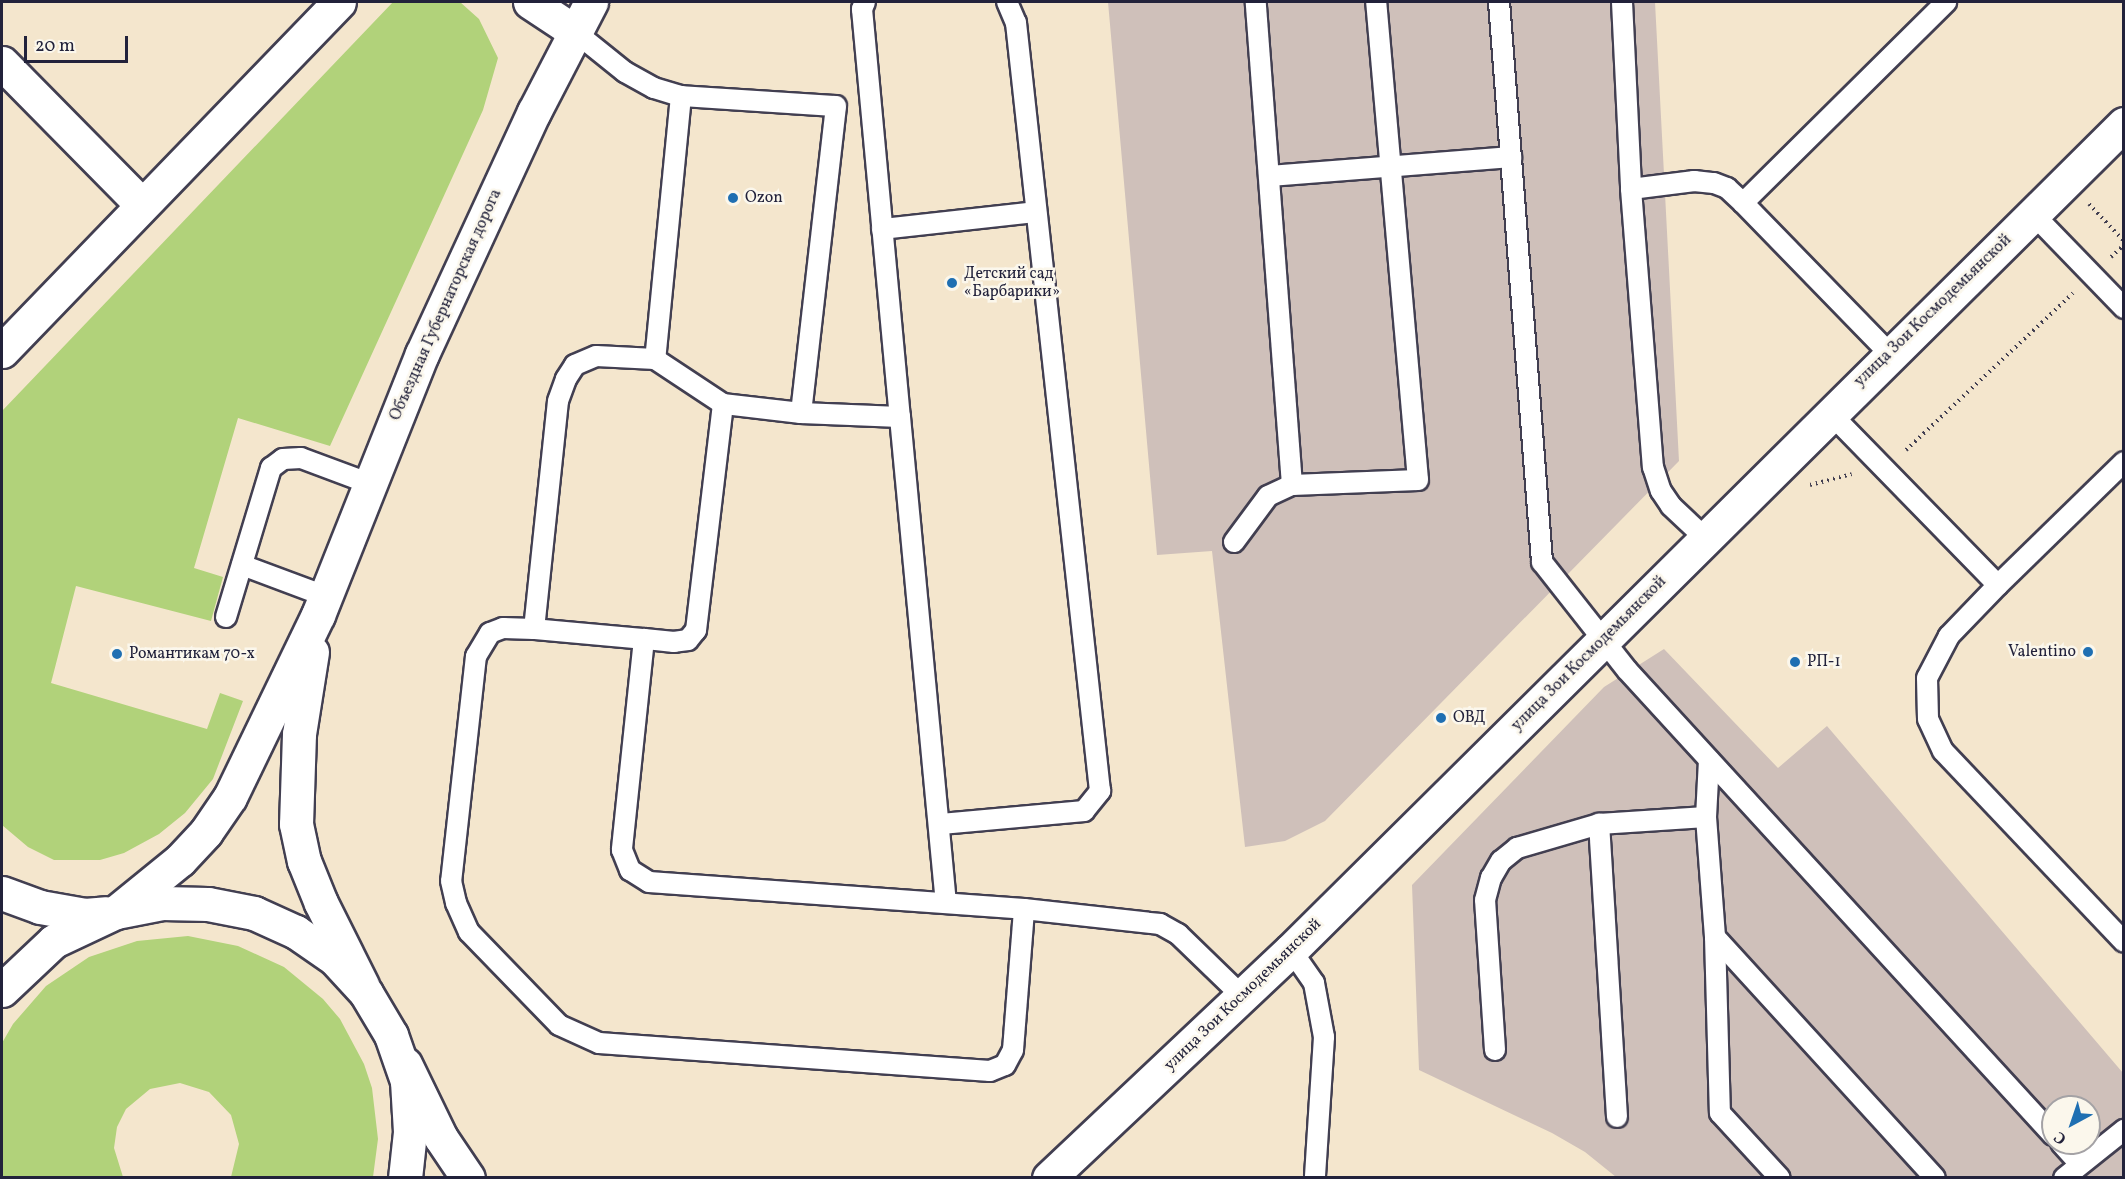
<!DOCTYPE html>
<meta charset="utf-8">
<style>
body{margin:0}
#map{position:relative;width:2125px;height:1179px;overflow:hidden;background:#f4e6cd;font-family:Vollkorn,serif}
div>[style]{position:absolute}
.industrial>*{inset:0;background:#cfc0ba}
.green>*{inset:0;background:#b1d27a}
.path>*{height:4px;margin-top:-2px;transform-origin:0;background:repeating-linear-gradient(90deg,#423f51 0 1.5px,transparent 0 6px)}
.roads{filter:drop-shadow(2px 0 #423f51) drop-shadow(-2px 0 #423f51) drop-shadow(0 2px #423f51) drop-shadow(0 -2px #423f51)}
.lane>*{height:20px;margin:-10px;padding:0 10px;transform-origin:10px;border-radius:10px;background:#fff}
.street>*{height:33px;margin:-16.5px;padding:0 16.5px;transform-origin:16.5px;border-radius:16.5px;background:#fff}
.secondary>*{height:33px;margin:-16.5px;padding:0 16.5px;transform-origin:16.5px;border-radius:16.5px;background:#fff}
.primary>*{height:33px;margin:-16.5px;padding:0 16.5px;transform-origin:16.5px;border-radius:16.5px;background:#fff}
.dots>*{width:16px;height:16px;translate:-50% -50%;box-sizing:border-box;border:3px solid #fbf7ec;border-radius:50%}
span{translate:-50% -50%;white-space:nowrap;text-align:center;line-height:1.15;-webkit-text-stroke:5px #fbf7ec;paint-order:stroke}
.poi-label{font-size:16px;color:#22223b}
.left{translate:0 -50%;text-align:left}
.right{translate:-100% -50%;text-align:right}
.street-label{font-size:16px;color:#22223b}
.frame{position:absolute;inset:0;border:3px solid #22223b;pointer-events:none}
.north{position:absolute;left:2041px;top:1095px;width:60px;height:60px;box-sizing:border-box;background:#fbf7ec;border:2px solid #a4a2a5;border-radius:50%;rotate:220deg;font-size:16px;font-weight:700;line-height:24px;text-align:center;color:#22223b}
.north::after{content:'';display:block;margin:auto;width:21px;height:27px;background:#1f6fb2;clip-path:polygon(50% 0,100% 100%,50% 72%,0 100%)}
.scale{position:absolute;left:24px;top:36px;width:104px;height:27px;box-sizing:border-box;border:3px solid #22223b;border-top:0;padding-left:8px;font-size:18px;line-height:21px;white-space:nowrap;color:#22223b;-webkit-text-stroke:4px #fbf7ec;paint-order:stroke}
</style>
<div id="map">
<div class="industrial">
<div style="clip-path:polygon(1108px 2px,1655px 2px,1679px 461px,1325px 821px,1285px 841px,1245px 847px,1212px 551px,1157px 555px)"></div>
<div style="clip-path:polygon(evenodd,1664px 649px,1778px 768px,1827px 726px,2123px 1073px,2123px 1177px,1616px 1177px,1585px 1152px,1552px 1133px,1419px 1070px,1412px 885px,1604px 687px,1664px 649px,2053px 1107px,2089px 1107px,2089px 1143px,2053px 1143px,2053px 1107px)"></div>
</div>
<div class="green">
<div style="clip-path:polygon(393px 2px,460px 2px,479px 19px,498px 58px,483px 110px,330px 446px,238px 418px,194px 568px,223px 577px,211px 621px,76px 586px,51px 683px,207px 729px,220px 693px,243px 701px,213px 779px,185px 813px,159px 834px,124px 853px,100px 860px,54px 860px,28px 847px,2px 825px,2px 411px)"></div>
<div style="clip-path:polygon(188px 936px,238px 946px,284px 967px,323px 999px,340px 1019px,364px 1064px,372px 1088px,378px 1139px,373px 1177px,231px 1177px,239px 1144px,231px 1115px,209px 1092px,180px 1083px,150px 1089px,126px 1109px,117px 1127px,114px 1148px,123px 1177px,2px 1177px,2px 1043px,13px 1024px,46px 986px,89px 957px,137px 941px)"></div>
</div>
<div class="path">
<div style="left:2089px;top:204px;width:51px;rotate:46.6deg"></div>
<div style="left:2111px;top:257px;width:18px;rotate:-43deg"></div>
<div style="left:1906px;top:450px;width:229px;rotate:-43.2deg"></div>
<div style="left:1810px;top:485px;width:43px;rotate:-14.7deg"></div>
</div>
<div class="roads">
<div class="lane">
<div style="left:865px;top:2px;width:8px;rotate:113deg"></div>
<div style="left:862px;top:9px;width:410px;rotate:84.7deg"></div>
<div style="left:1499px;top:2px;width:562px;rotate:85.61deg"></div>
<div style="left:1542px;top:562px;width:137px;rotate:51.8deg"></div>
<div style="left:1627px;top:670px;width:631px;rotate:47.51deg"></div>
<div style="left:1622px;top:2px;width:187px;rotate:87.2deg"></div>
<div style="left:1631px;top:189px;width:279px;rotate:85.5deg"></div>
<div style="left:1653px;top:467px;width:25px;rotate:72deg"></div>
<div style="left:1661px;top:491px;width:18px;rotate:56deg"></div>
<div style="left:1671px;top:506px;width:47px;rotate:43.3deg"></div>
<div style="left:574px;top:31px;width:65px;rotate:38.8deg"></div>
<div style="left:625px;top:72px;width:33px;rotate:29deg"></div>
<div style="left:654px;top:88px;width:28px;rotate:17deg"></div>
<div style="left:681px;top:96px;width:155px;rotate:3.7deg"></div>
<div style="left:836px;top:106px;width:309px;rotate:96.5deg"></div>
<div style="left:801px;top:413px;width:79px;rotate:-173.4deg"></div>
<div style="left:723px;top:404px;width:228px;rotate:96.8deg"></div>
<div style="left:696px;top:630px;width:13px;rotate:129deg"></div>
<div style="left:688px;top:640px;width:14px;rotate:172deg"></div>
<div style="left:674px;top:642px;width:30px;rotate:-174deg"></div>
<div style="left:644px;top:639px;width:212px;rotate:96deg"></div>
<div style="left:622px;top:850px;width:22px;rotate:68deg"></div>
<div style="left:630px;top:870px;width:22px;rotate:32deg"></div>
<div style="left:649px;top:882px;width:376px;rotate:4.1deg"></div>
<div style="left:1024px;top:909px;width:137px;rotate:6.3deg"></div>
<div style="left:1160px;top:924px;width:21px;rotate:29deg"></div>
<div style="left:1178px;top:934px;width:89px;rotate:44.1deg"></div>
<div style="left:681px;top:96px;width:264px;rotate:95.6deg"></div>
<div style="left:655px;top:359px;width:59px;rotate:-177.1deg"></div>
<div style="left:596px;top:356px;width:23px;rotate:157deg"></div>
<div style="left:575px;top:365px;width:17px;rotate:123deg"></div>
<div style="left:566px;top:379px;width:23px;rotate:110deg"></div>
<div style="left:558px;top:401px;width:229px;rotate:96deg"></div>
<div style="left:534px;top:629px;width:31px;rotate:-178deg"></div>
<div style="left:503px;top:628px;width:14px;rotate:159deg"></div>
<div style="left:490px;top:633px;width:27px;rotate:121deg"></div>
<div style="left:476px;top:656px;width:226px;rotate:96.3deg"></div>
<div style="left:451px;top:881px;width:23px;rotate:77deg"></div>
<div style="left:456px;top:903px;width:32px;rotate:66deg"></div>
<div style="left:469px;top:932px;width:129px;rotate:45.9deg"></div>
<div style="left:559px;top:1025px;width:44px;rotate:24.2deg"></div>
<div style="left:599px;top:1043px;width:392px;rotate:4.1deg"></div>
<div style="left:990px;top:1071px;width:16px;rotate:-22deg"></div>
<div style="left:1005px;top:1065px;width:17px;rotate:-62deg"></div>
<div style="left:1013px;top:1050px;width:141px;rotate:-85.5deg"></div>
<div style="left:1270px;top:176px;width:242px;rotate:-4.5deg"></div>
<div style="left:1631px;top:189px;width:64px;rotate:-7.2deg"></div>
<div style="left:1694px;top:181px;width:20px;rotate:6deg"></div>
<div style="left:1714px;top:183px;width:14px;rotate:21deg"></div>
<div style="left:1727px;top:188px;width:22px;rotate:43deg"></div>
<div style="left:2033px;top:214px;width:131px;rotate:45.9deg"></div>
<div style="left:882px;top:229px;width:155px;rotate:-6.3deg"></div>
<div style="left:1890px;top:354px;width:211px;rotate:-134.2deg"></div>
<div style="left:1743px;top:203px;width:286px;rotate:-44.7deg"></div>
<div style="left:655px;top:359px;width:82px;rotate:33.5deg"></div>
<div style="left:801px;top:413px;width:99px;rotate:2.3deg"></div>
<div style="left:900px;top:417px;width:487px;rotate:84.6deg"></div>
<div style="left:1830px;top:413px;width:240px;rotate:45.7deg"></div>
<div style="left:1998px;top:585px;width:71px;rotate:133.9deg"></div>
<div style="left:1949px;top:636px;width:47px;rotate:117.6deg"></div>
<div style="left:1927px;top:678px;width:41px;rotate:88.6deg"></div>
<div style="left:1928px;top:719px;width:35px;rotate:65deg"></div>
<div style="left:1943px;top:751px;width:263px;rotate:46.5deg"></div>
<div style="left:1292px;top:485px;width:126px;rotate:-2.3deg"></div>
<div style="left:1418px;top:480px;width:480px;rotate:-95deg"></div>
<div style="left:1234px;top:542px;width:57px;rotate:-53.5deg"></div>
<div style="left:1268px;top:496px;width:26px;rotate:-25deg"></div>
<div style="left:1292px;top:485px;width:484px;rotate:-94.3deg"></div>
<div style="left:242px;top:565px;width:89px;rotate:20.5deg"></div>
<div style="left:1998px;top:585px;width:176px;rotate:-44.3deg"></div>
<div style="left:226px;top:617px;width:156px;rotate:-73.2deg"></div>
<div style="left:271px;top:468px;width:15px;rotate:-37deg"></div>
<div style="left:283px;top:459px;width:18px;rotate:-3deg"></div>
<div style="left:301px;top:458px;width:72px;rotate:20.5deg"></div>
<div style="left:534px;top:629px;width:110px;rotate:5.2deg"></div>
<div style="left:1709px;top:760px;width:57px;rotate:93deg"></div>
<div style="left:1706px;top:817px;width:120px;rotate:85.7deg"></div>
<div style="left:1715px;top:937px;width:176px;rotate:88.4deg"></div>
<div style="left:1720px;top:1113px;width:88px;rotate:47.3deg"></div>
<div style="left:941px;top:824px;width:144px;rotate:-5.2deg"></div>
<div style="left:1084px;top:811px;width:26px;rotate:-51deg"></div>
<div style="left:1100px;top:791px;width:773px;rotate:-96.24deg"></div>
<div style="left:1016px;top:23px;width:23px;rotate:-113deg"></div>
<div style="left:1715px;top:937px;width:326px;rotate:47.6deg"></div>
<div style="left:1291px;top:950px;width:40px;rotate:55.1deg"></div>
<div style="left:1314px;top:983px;width:55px;rotate:79.5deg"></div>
<div style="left:1324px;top:1037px;width:141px;rotate:93.7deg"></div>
<div style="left:1495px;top:1050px;width:150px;rotate:-93.8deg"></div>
<div style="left:1485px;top:900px;width:23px;rotate:-75deg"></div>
<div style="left:1491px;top:878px;width:20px;rotate:-60deg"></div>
<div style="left:1501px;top:861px;width:21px;rotate:-39deg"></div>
<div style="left:1517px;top:848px;width:85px;rotate:-16.3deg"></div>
<div style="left:1617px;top:1117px;width:294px;rotate:-93.5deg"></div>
<div style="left:1599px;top:824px;width:107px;rotate:-3.7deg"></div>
<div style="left:2061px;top:1143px;width:27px;rotate:48deg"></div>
<div style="left:2064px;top:1178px;width:77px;rotate:-38.7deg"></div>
</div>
<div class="street">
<div style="left:530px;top:2px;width:53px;rotate:33.4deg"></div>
<div style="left:2px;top:63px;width:198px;rotate:45.4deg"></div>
<div style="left:2px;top:351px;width:485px;rotate:-46deg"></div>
</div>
<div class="secondary">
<div style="left:312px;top:652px;width:83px;rotate:99deg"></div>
<div style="left:299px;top:734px;width:90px;rotate:91.9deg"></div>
<div style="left:296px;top:824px;width:38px;rotate:78deg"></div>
<div style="left:304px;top:861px;width:45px;rotate:68deg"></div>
<div style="left:321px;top:903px;width:92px;rotate:63.4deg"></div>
<div style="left:116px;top:912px;width:82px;rotate:-39.1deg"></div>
<div style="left:180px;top:860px;width:38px;rotate:-47deg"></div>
<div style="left:206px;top:832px;width:42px;rotate:-55.6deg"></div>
<div style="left:230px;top:797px;width:202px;rotate:-64.2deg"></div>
<div style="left:318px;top:615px;width:281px;rotate:-68.3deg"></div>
<div style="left:422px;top:354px;width:267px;rotate:-65.2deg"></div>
<div style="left:534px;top:112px;width:124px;rotate:-62.6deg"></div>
<div style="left:405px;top:1064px;width:82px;rotate:64.1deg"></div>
<div style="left:441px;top:1138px;width:48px;rotate:56deg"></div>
<div style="left:1049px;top:1178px;width:332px;rotate:-43.3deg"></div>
<div style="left:1291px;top:950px;width:1173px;rotate:-44.76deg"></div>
</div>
<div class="primary">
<div style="left:2px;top:893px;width:40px;rotate:20.2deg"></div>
<div style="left:40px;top:907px;width:46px;rotate:10.1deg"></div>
<div style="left:85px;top:915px;width:21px;rotate:-5deg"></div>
<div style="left:2px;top:990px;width:71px;rotate:-43.3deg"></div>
<div style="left:54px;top:941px;width:68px;rotate:-25.1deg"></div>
<div style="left:116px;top:912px;width:47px;rotate:-11.1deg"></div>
<div style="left:162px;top:903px;width:46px;rotate:1.2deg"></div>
<div style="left:208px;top:904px;width:47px;rotate:11.1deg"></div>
<div style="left:254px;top:913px;width:46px;rotate:24.3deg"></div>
<div style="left:296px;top:932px;width:47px;rotate:34.7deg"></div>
<div style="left:335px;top:959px;width:46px;rotate:47.6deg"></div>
<div style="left:366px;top:993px;width:49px;rotate:59.2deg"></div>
<div style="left:391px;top:1035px;width:49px;rotate:70.8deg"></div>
<div style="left:407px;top:1081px;width:51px;rotate:86.6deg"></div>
<div style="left:410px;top:1132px;width:46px;rotate:96.2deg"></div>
</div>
</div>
<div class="dots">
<div style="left:733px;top:198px;background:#1f6fb2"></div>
<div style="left:952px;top:283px;background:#1f6fb2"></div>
<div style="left:2088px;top:652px;background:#1f6fb2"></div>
<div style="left:117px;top:654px;background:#1f6fb2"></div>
<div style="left:1795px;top:662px;background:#1f6fb2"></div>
<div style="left:1441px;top:718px;background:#1f6fb2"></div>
</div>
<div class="poi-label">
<span class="left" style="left:745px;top:198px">Ozon</span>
<span class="left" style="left:964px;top:283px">Детский сад<br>«Барбарики»</span>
<span class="right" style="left:2076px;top:652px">Valentino</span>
<span class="left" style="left:129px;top:654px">Романтикам 70-х</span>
<span class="left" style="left:1807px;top:662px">РП-1</span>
<span class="left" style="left:1453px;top:718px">ОВД</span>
</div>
<div class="street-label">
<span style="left:446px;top:305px;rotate:-66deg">Объездная Губернаторская дорога</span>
<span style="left:1933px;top:311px;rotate:-44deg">улица Зои Космодемьянской</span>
<span style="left:1589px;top:654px;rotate:-45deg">улица Зои Космодемьянской</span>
<span style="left:1243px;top:995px;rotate:-44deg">улица Зои Космодемьянской</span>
</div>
<div class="frame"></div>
<div class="north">С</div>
<div class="scale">20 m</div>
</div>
